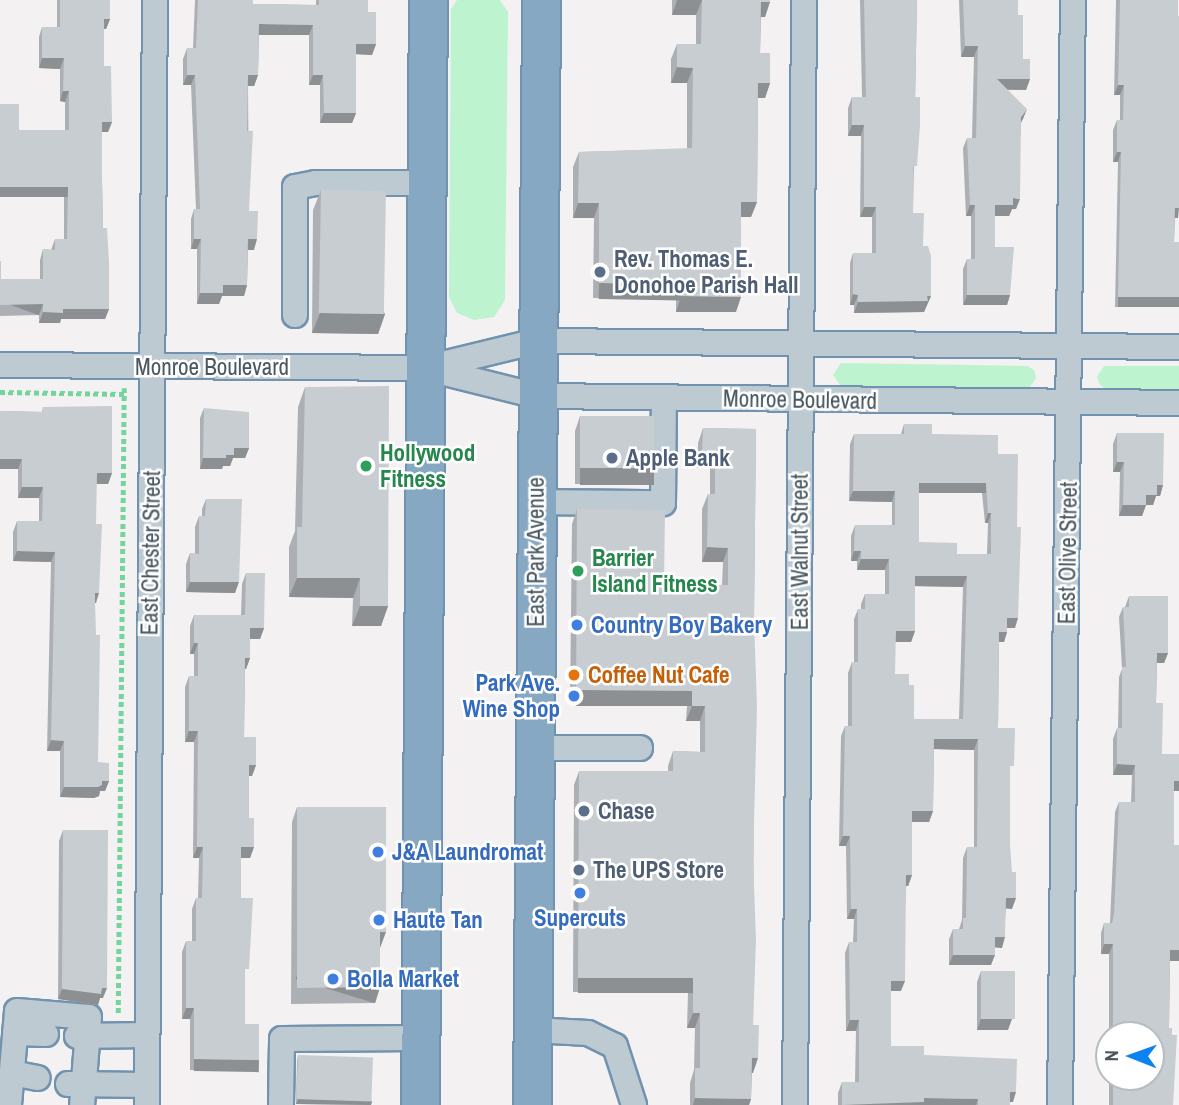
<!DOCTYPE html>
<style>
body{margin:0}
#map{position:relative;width:1179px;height:1105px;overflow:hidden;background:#f4f1f2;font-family:"Archivo Narrow",sans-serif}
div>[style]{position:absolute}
.green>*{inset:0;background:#bef3cf}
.path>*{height:4.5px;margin-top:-2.25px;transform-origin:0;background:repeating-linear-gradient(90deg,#74d49d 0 5px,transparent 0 8.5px)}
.roads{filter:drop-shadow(2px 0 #7193af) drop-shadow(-2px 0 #7193af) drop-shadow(0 2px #7193af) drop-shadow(0 -2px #7193af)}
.minor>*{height:24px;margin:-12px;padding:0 12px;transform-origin:12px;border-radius:12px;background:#becad1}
.highway>*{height:37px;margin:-18.5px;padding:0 18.5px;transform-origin:18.5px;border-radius:18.5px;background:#86a8c3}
.wall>*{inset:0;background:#acb0b4}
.shaded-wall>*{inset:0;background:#8c9092;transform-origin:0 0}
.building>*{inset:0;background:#c8cdd1;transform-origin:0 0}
.dots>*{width:19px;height:19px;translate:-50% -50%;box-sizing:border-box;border:4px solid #fff;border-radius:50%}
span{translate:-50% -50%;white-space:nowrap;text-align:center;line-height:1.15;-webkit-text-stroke:5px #fff;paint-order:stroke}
.service-label{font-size:23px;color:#4e5e75;font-weight:700}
.left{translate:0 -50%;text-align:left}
.street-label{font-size:23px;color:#485760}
.leisure-label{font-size:23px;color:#27864d;font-weight:700}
.shop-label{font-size:23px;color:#366cbe;font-weight:700}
.right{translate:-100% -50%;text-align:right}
.food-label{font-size:23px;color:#c56008;font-weight:700}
.north{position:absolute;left:1095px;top:1021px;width:70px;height:70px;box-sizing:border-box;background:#fff;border:2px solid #b6bcbf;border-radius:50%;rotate:271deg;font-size:19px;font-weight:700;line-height:28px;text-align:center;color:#485760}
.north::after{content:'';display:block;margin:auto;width:24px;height:32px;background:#0d83f2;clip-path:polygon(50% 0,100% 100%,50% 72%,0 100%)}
</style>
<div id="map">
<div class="green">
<div style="clip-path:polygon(457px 0,500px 0,508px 12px,505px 300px,494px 317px,474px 320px,457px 313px,449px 297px,451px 9px)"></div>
<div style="clip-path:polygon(841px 363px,1027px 366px,1034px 370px,1036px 378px,1028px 390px,842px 388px,833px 375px)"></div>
<div style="clip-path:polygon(1104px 366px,1179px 366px,1179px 391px,1107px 390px,1100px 385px,1097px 377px)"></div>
</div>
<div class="path">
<div style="left:0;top:392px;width:125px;rotate:0.9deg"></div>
<div style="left:118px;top:1013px;width:625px;rotate:-89.45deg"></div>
</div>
<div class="roads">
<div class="minor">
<div style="left:295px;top:315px;width:128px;rotate:-90deg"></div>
<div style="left:295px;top:187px;width:20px;rotate:-11deg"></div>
<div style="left:315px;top:183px;width:111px"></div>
<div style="left:1179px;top:347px;width:642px;rotate:-179.46deg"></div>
<div style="left:537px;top:341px;width:115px;rotate:166.4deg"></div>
<div style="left:425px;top:368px;width:115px;rotate:14deg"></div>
<div style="left:537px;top:396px;width:642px;rotate:0.62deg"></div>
<div style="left:0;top:365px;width:425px;rotate:0.4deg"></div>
<div style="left:537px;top:502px;width:126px;rotate:0.5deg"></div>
<div style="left:663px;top:503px;width:105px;rotate:-89.5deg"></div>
<div style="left:535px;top:748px;width:105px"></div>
<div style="left:532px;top:1030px;width:56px;rotate:3.1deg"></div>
<div style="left:588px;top:1033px;width:30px;rotate:26deg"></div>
<div style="left:615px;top:1046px;width:62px;rotate:72.1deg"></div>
<div style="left:15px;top:1033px;width:31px;rotate:2deg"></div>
<div style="left:77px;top:1036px;width:70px;rotate:-0.8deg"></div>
<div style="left:12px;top:1073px;width:26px;rotate:11deg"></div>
<div style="left:68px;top:1084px;width:79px;rotate:0.7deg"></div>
<div style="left:9px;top:1105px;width:94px;rotate:-85.1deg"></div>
<div style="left:17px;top:1011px;width:72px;rotate:4.8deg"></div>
<div style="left:89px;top:1017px;width:88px;rotate:94.5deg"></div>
<div style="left:147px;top:1105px;width:1105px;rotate:-89.59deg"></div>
<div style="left:281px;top:1105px;width:66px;rotate:-89.1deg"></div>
<div style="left:282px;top:1039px;width:138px;rotate:-0.4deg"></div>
<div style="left:795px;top:1105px;width:1105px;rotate:-89.53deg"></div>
<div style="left:1060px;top:1105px;width:1105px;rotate:-89.33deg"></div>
</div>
<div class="highway">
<div style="left:420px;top:1105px;width:1105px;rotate:-89.59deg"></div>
<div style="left:532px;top:1105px;width:1105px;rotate:-89.53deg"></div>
</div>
</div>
<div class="wall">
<div style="clip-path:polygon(57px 0,110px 0,110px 19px,106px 29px,104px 29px,104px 66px,112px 122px,108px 132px,102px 132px,102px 180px,103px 228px,109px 309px,105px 319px,61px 319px,60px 323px,39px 323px,39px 315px,0 316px,0 261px,1px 279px,40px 279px,40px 260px,43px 249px,51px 250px,55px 239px,64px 239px,64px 197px,19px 130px,65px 130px,65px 102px,60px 101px,60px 69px,39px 68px,39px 37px,42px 27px,57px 27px)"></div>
<div style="clip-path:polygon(195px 0,253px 0,253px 4px,316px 5px,316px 0,368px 0,368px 12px,376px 44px,372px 55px,356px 54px,356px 113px,352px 123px,320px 123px,320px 85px,309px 85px,309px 35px,259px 35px,258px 75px,254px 86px,248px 86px,249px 211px,254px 250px,248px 250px,247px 285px,244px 296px,222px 296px,219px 304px,197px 304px,197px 249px,191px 249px,191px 219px,194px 209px,196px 209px,191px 85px,183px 85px,183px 59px,187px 48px,193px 48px)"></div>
<div style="clip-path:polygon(672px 0,770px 0,765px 17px,761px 17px,760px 53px,770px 83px,765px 98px,758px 98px,757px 202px,751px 217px,741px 217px,736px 312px,676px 312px,676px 299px,593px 298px,594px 218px,573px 218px,573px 167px,579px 152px,687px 149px,687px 83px,671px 83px,671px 59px,677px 44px,696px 44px,696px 15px,672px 15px)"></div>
<div style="clip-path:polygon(860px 0,917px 0,913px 213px,923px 246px,931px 296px,924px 312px,854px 313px,854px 305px,850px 305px,850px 263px,853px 253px,872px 253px,872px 217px,860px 217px,861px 136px,848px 136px,848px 108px,852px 97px,862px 97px)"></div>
<div style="clip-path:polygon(959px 0,1018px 0,1018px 15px,1023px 59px,1030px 79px,1026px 90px,1008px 90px,1023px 119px,1021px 123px,1016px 209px,1012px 209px,1009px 216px,995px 216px,995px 247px,1010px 295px,1007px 305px,963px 305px,963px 269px,967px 259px,971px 259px,971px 216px,966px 216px,963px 148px,967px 138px,972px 138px,974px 57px,961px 57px)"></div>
<div style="clip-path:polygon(1116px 0,1178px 0,1178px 218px,1175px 218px,1174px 242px,1179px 242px,1179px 307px,1115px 307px,1118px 162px,1113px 162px,1113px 130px,1117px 120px,1120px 120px,1120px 95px,1114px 95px)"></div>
<div style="clip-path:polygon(321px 190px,385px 314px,378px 334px,312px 333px,313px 210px)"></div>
<div style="clip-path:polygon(305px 387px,388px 606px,381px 626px,352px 626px,353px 598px,289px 597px,289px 547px,295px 531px,298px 407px)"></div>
<div style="clip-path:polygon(43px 407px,112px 473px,108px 484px,96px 484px,95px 603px,98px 762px,109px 781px,105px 791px,100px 791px,99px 796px,94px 798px,60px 797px,60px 751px,47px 751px,51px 562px,13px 561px,13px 532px,17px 521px,39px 521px,39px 498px,18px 498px,18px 469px,0 469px,0 411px,42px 412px)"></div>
<div style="clip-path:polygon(204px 408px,249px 448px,245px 458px,233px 458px,230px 466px,223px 466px,222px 469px,200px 469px,200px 418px)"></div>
<div style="clip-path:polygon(580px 416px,648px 484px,575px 484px,575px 431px)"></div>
<div style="clip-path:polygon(evenodd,904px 424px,932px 434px,998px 454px,1015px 628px,1007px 628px,1007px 632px,1004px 642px,999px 642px,998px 728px,1010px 777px,1010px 847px,1012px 909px,1006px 908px,1002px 948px,995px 947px,991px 965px,949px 965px,949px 939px,953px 929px,959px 929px,962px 920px,963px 858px,967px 847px,974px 847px,974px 750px,934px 749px,933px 811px,929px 822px,912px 822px,912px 875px,908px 886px,906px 886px,901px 991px,891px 991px,891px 1046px,924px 1055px,1013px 1102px,1010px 1102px,1010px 1105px,838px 1105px,838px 1093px,842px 1082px,855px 1082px,856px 1031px,846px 1031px,845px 953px,849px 942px,853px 942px,854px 919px,847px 919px,846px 846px,839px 846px,841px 736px,845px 726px,848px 726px,848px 673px,852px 662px,854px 662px,854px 619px,858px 609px,861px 609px,861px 604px,865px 594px,885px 594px,885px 570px,857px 570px,857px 561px,851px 561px,851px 536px,855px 525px,892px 525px,892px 502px,849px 501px,850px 444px,854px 434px,901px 434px,904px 424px,919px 493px,982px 493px,985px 523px,988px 523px,987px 554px,957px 554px,919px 542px,919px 493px,904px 424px,915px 586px,963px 587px,959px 719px,914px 719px,909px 685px,895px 674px,895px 642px,911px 642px,915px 631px,915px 586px)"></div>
<div style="clip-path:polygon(703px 428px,756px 429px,754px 620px,753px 1073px,752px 1073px,751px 1099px,749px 1105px,690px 1105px,690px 1083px,694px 1070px,695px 1028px,687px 1028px,688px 992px,573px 992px,574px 785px,579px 771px,668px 771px,668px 766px,673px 751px,700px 752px,700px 721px,686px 721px,687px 706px,570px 705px,572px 524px,577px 509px,664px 584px,722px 585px,723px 562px,702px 562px,702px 509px,708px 494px,710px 494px,710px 468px,697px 468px,698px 443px)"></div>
<div style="clip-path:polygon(1117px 433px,1163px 485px,1160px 496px,1156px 496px,1153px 505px,1146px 505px,1142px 516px,1119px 516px,1120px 472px,1113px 472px,1113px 444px)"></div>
<div style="clip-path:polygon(206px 499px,235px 593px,186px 592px,186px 564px,190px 553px,195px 554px,195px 527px,199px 516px,202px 516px,202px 509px)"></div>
<div style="clip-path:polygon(246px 573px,264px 628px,260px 639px,250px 639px,250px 658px,246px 669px,245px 669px,244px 737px,256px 765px,252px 776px,249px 776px,249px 818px,254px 847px,250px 858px,241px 858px,241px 898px,245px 980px,245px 1024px,259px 1060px,255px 1071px,190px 1070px,190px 1019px,182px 1019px,182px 952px,186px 941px,192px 941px,192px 909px,196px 898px,198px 898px,199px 858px,193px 858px,194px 742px,185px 742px,185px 687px,189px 676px,194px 676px,194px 654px,190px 654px,190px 626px,194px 615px,241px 615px,242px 584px)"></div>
<div style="clip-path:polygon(evenodd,1129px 596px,1168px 653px,1164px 663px,1157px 663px,1156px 703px,1162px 754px,1179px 754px,1179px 791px,1174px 791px,1170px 961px,1169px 1028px,1173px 1105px,1109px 1105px,1109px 954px,1101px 954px,1101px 933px,1104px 923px,1110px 923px,1115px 812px,1119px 802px,1131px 802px,1132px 775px,1113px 775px,1113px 739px,1117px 728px,1118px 728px,1119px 677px,1122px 669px,1119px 617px,1123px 607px,1125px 607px,1129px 596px,1109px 1035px,1151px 1035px,1151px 1077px,1109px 1077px,1109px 1035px)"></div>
<div style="clip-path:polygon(297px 807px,380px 948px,380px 987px,375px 1003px,291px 1004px,292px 822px)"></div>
<div style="clip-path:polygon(63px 830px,103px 998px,100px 998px,98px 1005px,58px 999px,59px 841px)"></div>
<div style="clip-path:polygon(981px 971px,1008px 1030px,977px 1030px,977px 982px)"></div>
<div style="clip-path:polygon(298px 1055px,372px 1101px,371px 1105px,296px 1104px,297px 1061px)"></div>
</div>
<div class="shaded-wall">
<div style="clip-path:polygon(677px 0,702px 0,696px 15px,672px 15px)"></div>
<div style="clip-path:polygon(761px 2px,770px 2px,765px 17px,755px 17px)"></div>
<div style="clip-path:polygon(104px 19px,110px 19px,106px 29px,100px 29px)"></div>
<div style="clip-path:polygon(259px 24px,313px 25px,309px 35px,255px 35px)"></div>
<div style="clip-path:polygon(356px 44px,376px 44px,372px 55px,352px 54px)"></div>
<div style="clip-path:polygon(965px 46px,978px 46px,974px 57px,961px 57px)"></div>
<div style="clip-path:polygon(42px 58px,64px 58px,60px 69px,39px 68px)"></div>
<div style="clip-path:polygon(677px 67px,693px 68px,687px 83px,671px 83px)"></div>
<div style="clip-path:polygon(187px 75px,195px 75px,191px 85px,183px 85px)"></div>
<div style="clip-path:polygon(248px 75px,258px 75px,254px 86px,244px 86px)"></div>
<div style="clip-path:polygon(313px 75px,323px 75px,320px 85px,309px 85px)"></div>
<div style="clip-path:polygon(997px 79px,1030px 79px,1026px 90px,993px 89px)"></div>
<div style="clip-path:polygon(758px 83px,770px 83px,765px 98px,752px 98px)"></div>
<div style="clip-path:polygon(1118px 85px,1124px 85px,1120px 95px,1114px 95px)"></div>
<div style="clip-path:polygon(63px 91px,69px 91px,65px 102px,60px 101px)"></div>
<div style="clip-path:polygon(1027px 109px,1023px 119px,1017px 128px,1021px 117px)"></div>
<div style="clip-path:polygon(324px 113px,356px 113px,352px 123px,320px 123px)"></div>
<div style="clip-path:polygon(102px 122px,112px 122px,108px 132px,98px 132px)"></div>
<div style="clip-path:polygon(852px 125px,864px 125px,861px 136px,848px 136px)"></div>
<div style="clip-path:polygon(1117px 152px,1121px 152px,1118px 162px,1113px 162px)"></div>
<div style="left:0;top:187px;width:68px;height:10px"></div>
<div style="clip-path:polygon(1013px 198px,1020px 199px,1016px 209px,1012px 209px,1009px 216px,991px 216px,995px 205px)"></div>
<div style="clip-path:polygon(741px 202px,757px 202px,751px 217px,736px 217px)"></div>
<div style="clip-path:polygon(578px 203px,599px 203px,594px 218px,573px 218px)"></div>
<div style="clip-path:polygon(970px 205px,975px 205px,971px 216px,966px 216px)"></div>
<div style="clip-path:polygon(864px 207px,876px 207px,872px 217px,860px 217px)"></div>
<div style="clip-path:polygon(1175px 208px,1179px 208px,1178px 218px,1171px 218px)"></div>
<div style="clip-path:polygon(194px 239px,201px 239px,197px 249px,191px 249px)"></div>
<div style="clip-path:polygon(248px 239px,257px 239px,254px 250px,244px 250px)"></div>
<div style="left:599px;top:283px;width:82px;height:16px;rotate:1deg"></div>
<div style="clip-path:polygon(223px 285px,247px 285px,244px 296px,222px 296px,219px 304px,197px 304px,200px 293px)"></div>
<div style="clip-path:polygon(853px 294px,858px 295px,854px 305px,850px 305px)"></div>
<div style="clip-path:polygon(967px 295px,1010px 295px,1007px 305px,963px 305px)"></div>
<div style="clip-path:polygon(681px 296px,741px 297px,736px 312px,676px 312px)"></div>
<div style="clip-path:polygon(931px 296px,924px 312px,854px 313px,858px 302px)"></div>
<div style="left:1118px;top:297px;width:61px;height:10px"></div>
<div style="left:43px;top:304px;width:12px;height:43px;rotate:110deg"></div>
<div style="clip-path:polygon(63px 309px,109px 309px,105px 319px,61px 319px,60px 323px,39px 323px,43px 312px)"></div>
<div style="clip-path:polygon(320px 313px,385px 314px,378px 334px,312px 333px)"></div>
<div style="clip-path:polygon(234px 448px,249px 448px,245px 458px,233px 458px,230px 466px,223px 466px,222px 469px,200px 469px,203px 458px,226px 455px)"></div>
<div style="clip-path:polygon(702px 454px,715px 454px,710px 468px,697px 468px)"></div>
<div style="clip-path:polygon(0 459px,22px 459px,18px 469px,0 469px)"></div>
<div style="clip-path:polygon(1117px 462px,1124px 462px,1120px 472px,1113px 472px)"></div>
<div style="left:580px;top:468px;width:74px;height:17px"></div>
<div style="clip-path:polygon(97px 473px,112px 473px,108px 484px,93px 484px)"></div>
<div style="left:919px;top:483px;width:67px;height:10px"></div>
<div style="clip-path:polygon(1157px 485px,1163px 485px,1160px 496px,1156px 496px,1153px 505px,1146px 505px,1142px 516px,1119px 516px,1123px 505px,1146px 495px)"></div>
<div style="clip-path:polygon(22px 487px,43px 487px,39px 498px,18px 498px)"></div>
<div style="clip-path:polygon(853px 491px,895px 491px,892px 502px,849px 501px)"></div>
<div style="clip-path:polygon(988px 513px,991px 513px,988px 523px,985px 523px)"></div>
<div style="clip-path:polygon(707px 547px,728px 548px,723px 562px,702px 562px)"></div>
<div style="clip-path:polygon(17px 551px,55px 552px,51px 562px,13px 561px)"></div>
<div style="clip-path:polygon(854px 551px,861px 551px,857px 561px,851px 561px)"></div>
<div style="clip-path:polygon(861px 559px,889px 559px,885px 570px,857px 570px)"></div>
<div style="clip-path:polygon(915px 576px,967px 576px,963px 587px,911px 586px)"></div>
<div style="clip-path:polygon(297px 578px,360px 578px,353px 598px,289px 597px)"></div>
<div style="clip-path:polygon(190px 582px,239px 582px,235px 593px,186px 592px)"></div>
<div style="clip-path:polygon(95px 593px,99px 593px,96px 603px,91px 603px)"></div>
<div style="clip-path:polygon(360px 606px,388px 606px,381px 626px,352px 626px)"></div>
<div style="clip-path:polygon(1007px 618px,1018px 618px,1015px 628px,1004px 628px)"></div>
<div style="clip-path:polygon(250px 628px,264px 628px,260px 639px,246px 639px)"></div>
<div style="clip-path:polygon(896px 631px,915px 631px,911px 642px,892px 642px)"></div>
<div style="clip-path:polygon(999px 632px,1007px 632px,1004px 642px,995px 642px)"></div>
<div style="clip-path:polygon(194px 643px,198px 643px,194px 654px,190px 654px)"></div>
<div style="clip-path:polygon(1157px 653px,1168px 653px,1164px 663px,1154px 663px)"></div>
<div style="clip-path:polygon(245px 658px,250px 658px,246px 669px,241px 669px)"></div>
<div style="left:576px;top:690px;width:116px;height:16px"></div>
<div style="clip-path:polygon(692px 706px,705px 706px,700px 721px,686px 721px)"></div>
<div style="clip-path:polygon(189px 731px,198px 731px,194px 742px,185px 742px)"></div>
<div style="clip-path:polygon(934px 739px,978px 739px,974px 750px,931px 749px)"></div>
<div style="clip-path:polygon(51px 740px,64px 741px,60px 751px,47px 751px)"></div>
<div style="clip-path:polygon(1117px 764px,1135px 765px,1132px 775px,1113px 775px)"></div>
<div style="clip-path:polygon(249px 765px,256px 765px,252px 776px,245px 776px)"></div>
<div style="clip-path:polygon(102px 781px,109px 781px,105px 791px,100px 791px,99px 796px,94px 798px,60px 797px,64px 787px)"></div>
<div style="clip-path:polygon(1174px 781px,1179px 781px,1179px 791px,1171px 791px)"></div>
<div style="clip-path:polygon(912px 811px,933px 811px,929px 822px,908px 822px)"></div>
<div style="clip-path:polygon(843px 836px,850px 836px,846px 846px,839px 846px)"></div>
<div style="clip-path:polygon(197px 847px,203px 847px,199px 858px,193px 858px)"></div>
<div style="clip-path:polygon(241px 847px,254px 847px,250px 858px,237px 858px)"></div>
<div style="clip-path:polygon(906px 875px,912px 875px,908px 886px,902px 886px)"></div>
<div style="clip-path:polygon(1006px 898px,1016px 898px,1012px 909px,1002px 908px)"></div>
<div style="clip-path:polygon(851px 909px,857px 909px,854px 919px,847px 919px)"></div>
<div style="clip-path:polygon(380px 932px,386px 932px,380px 948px)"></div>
<div style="clip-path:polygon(995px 937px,1005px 937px,1002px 948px,991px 947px)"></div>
<div style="clip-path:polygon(1104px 944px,1113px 944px,1109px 954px,1101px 954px)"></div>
<div style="clip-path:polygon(1170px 950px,1179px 950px,1179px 961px,1166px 961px)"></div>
<div style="clip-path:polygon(953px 955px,995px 955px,991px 965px,949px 965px)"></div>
<div style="left:578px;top:978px;width:115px;height:15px"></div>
<div style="clip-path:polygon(891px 981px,905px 981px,901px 991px,887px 991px)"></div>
<div style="left:380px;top:987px;width:17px;height:83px;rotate:107deg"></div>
<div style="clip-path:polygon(107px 988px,103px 998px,100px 998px,98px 1005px,58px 999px,62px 989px)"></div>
<div style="clip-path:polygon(186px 1008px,194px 1008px,190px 1019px,182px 1019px)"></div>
<div style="clip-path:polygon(693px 1013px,700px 1013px,695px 1028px,687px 1028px)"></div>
<div style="clip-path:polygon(981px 1019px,1012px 1019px,1008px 1030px,977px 1030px)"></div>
<div style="clip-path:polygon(850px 1020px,859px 1020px,856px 1031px,846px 1031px)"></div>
<div style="clip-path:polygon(752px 1058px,758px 1058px,753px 1073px,746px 1073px)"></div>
<div style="left:194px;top:1059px;width:65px;height:12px;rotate:1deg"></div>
<div style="clip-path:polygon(1010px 1092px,1016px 1092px,1013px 1102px,1006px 1102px)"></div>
<div style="clip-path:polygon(695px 1098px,751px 1099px,749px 1105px,693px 1105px)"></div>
<div style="clip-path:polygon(924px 1098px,978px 1099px,976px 1105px,842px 1105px)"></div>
<div style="clip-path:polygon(298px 1099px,372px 1101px,371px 1105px,296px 1104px)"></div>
</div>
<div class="building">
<div style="clip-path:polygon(60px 0,110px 0,110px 19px,104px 19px,104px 66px,111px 66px,112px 122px,102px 122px,102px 180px,103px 228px,107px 228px,109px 262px,109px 309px,63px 309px,63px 313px,43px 312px,43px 304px,0 305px,0 261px,1px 261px,1px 279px,43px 279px,43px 249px,55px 250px,55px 239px,67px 239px,68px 187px,0 187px,0 104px,19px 104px,19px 130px,69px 130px,69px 91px,63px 91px,64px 58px,42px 58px,42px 27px,60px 27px)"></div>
<div style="clip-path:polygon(198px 0,253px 0,253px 4px,319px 5px,319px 0,368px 0,368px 12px,376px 12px,376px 44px,356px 44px,356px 113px,324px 113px,323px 75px,313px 75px,313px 25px,259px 24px,258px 75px,248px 75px,247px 131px,253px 131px,249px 211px,258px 211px,257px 239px,248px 239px,247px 285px,223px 285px,223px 293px,200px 293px,201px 239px,194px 239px,194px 209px,200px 209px,195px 75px,187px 75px,187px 48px,196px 48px)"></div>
<div style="clip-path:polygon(677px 0,770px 0,770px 2px,761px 2px,760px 53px,770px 53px,770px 83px,758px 83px,757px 202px,741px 202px,741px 297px,681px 296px,681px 284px,599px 283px,599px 203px,578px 203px,579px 152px,692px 148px,693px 68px,677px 67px,677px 44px,701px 44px,702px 0)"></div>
<div style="clip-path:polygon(864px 0,917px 0,915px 97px,920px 97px,920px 125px,917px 166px,913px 166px,913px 213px,924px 213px,923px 246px,928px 246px,931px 256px,931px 296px,927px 296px,928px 301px,858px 302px,858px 295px,853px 294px,853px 253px,876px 253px,876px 207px,864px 207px,864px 125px,852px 125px,852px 97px,866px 97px)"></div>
<div style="clip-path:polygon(963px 0,1018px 0,1018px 15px,1023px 15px,1023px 59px,1030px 59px,1030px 79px,997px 79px,1027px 109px,1021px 117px,1020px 199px,1013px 198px,1013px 205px,995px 205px,995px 247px,1014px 247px,1010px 295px,967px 295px,967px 259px,975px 259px,975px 205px,970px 205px,967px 138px,976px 138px,978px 46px,965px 46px)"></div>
<div style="clip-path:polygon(1120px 0,1178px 0,1178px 16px,1179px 16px,1179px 208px,1175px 208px,1174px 242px,1179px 242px,1179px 297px,1118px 297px,1121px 152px,1117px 152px,1117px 120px,1123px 120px,1124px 85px,1118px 85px)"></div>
<div style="left:321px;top:190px;width:65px;height:123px;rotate:1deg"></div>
<div style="clip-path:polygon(389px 386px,388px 606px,360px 606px,360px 578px,297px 578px,297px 527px,302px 527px,305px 387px)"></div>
<div style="clip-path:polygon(112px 406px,112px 473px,97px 473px,96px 524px,102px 524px,99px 593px,95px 593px,95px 635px,100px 635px,98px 762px,109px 763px,109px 781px,102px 781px,102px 785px,98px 787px,64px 787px,64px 741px,51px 740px,55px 552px,17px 551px,17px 521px,42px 521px,43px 487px,22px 487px,22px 459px,0 459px,0 411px,43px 412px,43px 407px)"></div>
<div style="clip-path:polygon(204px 408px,249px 412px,249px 448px,234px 448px,234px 455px,226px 455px,226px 458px,203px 458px)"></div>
<div style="left:580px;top:416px;width:74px;height:52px"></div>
<div style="clip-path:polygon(evenodd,904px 424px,932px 424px,932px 434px,998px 435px,998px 454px,1018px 454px,1017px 527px,1021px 527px,1018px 618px,1007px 618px,1007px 632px,999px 632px,998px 728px,1015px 728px,1014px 766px,1010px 766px,1010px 847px,1012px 872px,1016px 872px,1016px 898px,1006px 898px,1005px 937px,995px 937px,995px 955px,953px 955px,953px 929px,963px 929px,963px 918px,966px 918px,967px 847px,977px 847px,978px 739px,934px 739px,933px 811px,912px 811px,912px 875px,906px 875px,905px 981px,891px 981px,891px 1046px,924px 1046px,924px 1055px,1017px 1059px,1016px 1092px,1010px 1092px,1010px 1105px,978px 1105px,978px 1099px,924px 1098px,924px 1102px,842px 1105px,842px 1082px,859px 1082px,859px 1020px,850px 1020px,849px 942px,857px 942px,857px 909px,851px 909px,850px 836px,843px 836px,845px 726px,852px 726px,852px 662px,858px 662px,858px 609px,865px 609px,865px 594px,889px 594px,889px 559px,861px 559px,861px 551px,854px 551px,855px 525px,895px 525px,895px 491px,853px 491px,854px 434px,904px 434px,904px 424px,919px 483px,986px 483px,988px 513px,991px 513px,991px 554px,957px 554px,957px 543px,919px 542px,919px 483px,904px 424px,915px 576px,967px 576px,963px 719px,914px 719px,914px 685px,909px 685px,909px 674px,895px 674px,896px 631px,915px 631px,915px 576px)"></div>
<div style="clip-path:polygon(703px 428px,756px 429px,754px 620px,757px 707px,753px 859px,756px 940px,753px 1025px,759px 1025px,758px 1058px,752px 1058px,751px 1099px,695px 1098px,695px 1068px,700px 1068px,700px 1013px,693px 1013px,693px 978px,578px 978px,579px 771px,673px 771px,673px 751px,705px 752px,705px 706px,692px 706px,692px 691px,576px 690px,577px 509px,665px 510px,664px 584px,728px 585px,728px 548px,707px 547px,708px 494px,715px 494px,715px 454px,702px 454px)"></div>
<div style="clip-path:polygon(1117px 433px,1164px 433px,1163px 485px,1157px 485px,1157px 495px,1146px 495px,1146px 505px,1123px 505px,1124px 462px,1117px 462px)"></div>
<div style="clip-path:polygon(206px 499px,242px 499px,239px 582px,190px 582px,190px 553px,199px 554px,199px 516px,205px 516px)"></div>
<div style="clip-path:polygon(246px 573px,265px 573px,264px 628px,250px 628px,250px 658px,245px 658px,244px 737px,256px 737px,256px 765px,249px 765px,249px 818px,254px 818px,254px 847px,241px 847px,241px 898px,253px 898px,249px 969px,245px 969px,245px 1024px,259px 1024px,259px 1060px,194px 1059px,194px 1008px,186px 1008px,186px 941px,196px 941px,196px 898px,202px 898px,203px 847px,197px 847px,198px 731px,189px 731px,189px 676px,198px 676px,198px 643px,194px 643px,194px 615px,245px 615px)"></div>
<div style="clip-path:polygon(1129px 596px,1168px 596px,1168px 653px,1157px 653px,1156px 703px,1163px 703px,1162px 754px,1179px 754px,1179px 781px,1174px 781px,1174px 845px,1179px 845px,1179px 950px,1170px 950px,1169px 1028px,1172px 1028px,1172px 1035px,1177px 1035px,1173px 1105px,1113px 1105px,1113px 1077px,1151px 1077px,1151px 1035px,1113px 1035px,1113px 944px,1104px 944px,1104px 923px,1112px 923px,1114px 914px,1119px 802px,1135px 802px,1135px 765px,1117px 764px,1117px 728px,1122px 728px,1122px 667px,1126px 667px,1123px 607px,1129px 607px)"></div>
<div style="clip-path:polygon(297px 807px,386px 807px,386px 932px,380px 932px,380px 987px,297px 988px)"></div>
<div style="clip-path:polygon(63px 830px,108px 830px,107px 988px,102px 988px,101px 994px,62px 989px)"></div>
<div style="left:981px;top:971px;width:34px;height:48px"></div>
<div style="left:298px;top:1055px;width:75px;height:44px;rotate:2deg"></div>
</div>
<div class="dots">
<div style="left:600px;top:272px;background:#5c6f8a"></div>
<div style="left:612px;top:458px;background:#5c6f8a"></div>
<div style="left:366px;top:466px;background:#2e9e5b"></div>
<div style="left:578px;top:571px;background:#2e9e5b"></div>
<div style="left:577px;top:625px;background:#3f7fe0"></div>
<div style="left:574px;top:675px;background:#e8710a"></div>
<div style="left:574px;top:696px;background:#3f7fe0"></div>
<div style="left:584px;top:811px;background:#5c6f8a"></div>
<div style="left:378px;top:852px;background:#3f7fe0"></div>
<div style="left:579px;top:870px;background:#5c6f8a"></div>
<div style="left:580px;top:893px;background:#3f7fe0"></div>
<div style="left:379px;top:920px;background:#3f7fe0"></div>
<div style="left:333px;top:979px;background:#3f7fe0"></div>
</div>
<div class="service-label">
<span class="left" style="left:614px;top:272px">Rev. Thomas E.<br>Donohoe Parish Hall</span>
<span class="left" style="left:626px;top:458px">Apple Bank</span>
<span class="left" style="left:598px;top:811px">Chase</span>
<span class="left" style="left:593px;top:870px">The UPS Store</span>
</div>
<div class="street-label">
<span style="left:212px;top:367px">Monroe Boulevard</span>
<span style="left:800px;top:400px;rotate:1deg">Monroe Boulevard</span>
<span style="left:536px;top:552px;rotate:-90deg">East Park Avenue</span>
<span style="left:800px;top:552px;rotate:-90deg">East Walnut Street</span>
<span style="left:151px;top:553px;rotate:-89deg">East Chester Street</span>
<span style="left:1068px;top:553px;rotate:-89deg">East Olive Street</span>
</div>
<div class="leisure-label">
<span class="left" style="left:380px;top:466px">Hollywood<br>Fitness</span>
<span class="left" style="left:592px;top:571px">Barrier<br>Island Fitness</span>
</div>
<div class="shop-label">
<span class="left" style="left:591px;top:625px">Country Boy Bakery</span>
<span class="right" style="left:560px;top:696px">Park Ave.<br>Wine Shop</span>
<span class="left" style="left:392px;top:852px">J&amp;A Laundromat</span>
<span style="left:580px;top:918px">Supercuts</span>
<span class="left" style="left:393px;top:920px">Haute Tan</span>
<span class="left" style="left:347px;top:979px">Bolla Market</span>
</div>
<div class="food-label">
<span class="left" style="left:588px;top:675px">Coffee Nut Cafe</span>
</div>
<div class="north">N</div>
</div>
